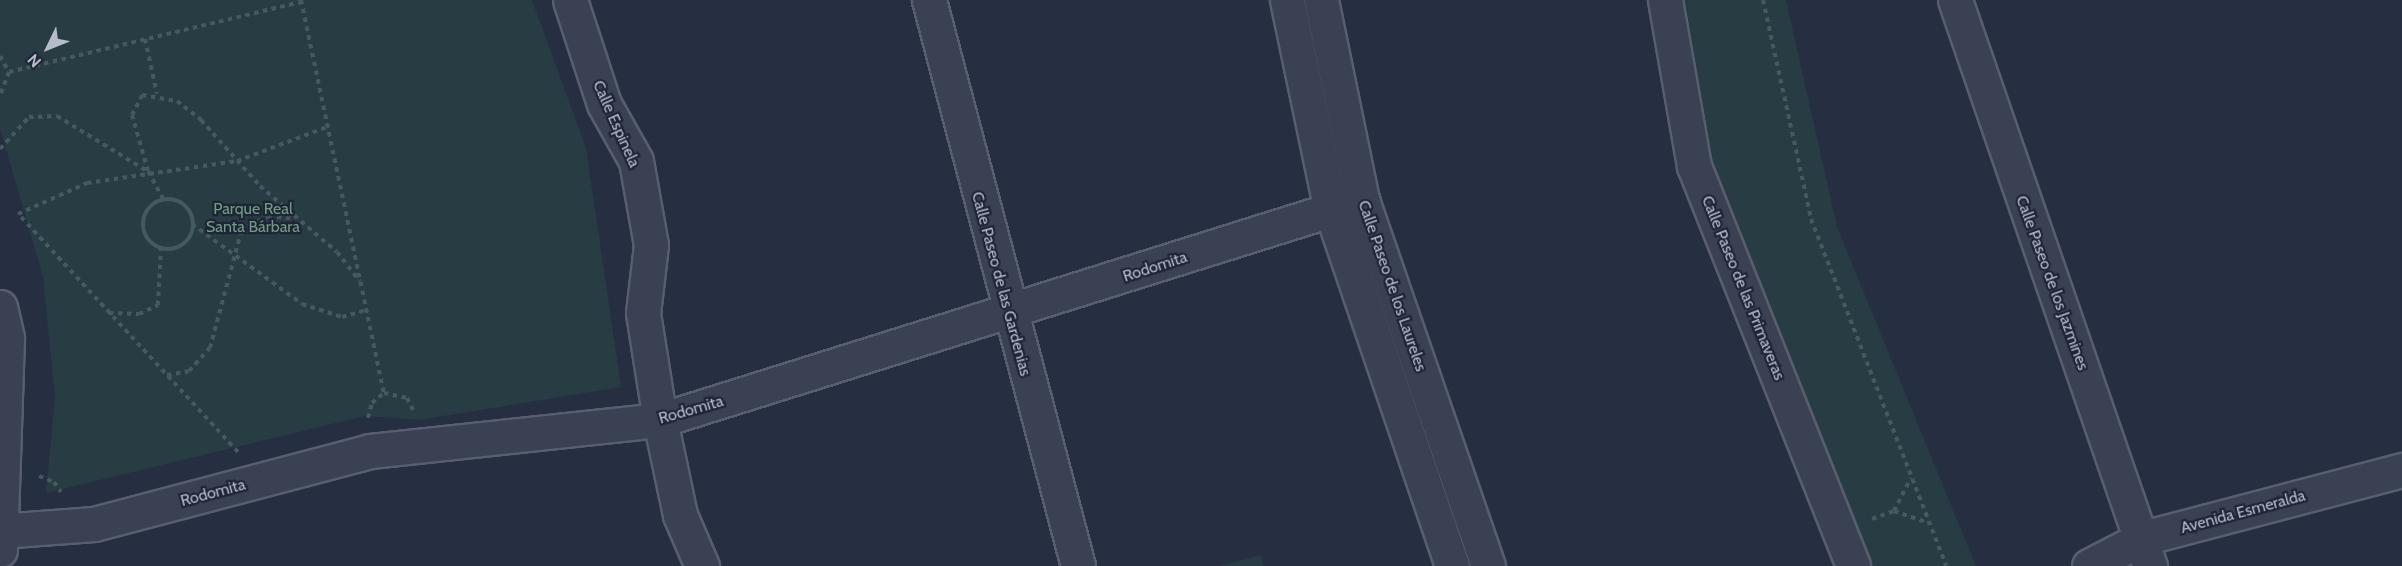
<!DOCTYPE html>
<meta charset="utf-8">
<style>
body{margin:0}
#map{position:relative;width:2402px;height:566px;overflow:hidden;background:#262e42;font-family:Cabin,sans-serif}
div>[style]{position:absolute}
.green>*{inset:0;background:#283c43}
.path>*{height:4px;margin-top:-2px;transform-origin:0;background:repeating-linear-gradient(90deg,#465960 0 4.5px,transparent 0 9px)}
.path>.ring{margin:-2px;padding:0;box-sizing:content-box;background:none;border:4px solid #465960;border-radius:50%}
.roads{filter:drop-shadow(2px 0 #585e6f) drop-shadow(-2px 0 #585e6f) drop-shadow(0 2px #585e6f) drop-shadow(0 -2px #585e6f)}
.street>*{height:33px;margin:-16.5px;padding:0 16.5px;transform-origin:16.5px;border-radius:16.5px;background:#3a4152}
span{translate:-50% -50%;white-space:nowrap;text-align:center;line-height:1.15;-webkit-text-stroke:4.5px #1f2537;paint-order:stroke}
.street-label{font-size:16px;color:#b7bccc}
.park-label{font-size:16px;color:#6e9d80}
.north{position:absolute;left:18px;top:18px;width:60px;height:60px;-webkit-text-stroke:4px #1f2537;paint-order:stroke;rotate:227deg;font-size:16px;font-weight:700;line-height:24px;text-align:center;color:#b7bccc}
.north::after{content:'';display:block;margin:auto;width:21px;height:27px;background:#b7bccc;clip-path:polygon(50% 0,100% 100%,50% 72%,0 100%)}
</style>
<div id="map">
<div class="green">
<div style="clip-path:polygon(0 0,532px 0,586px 148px,621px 387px,419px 420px,365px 416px,46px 493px,55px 397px,43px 277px,0 128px)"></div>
<div style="clip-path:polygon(1679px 0,1786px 0,1837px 227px,1976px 566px,1866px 566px,1705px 153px)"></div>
<div style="clip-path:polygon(1261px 555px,1264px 566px,1219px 566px)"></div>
</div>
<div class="path">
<div style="left:301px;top:0;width:402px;rotate:78.1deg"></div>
<div style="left:1763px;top:0;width:224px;rotate:77.6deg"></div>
<div style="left:1811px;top:219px;width:372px;rotate:68.7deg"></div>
<div style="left:145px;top:39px;width:56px;rotate:77.7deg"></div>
<div style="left:0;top:56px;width:18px;rotate:61deg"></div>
<div style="left:9px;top:72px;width:25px;rotate:111deg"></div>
<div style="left:9px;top:72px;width:300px;rotate:-13.5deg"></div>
<div style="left:0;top:149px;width:43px;rotate:-47.8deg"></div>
<div style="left:29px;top:117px;width:28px;rotate:-2deg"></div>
<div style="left:57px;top:116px;width:105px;rotate:31.4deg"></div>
<div style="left:163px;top:199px;width:32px;rotate:-118deg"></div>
<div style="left:148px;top:171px;width:58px;rotate:-105.9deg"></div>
<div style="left:132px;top:115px;width:22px;rotate:-63deg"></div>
<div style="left:142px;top:95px;width:36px;rotate:10deg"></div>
<div style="left:177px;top:101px;width:31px;rotate:38deg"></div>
<div style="left:201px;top:120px;width:89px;rotate:48.2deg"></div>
<div style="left:260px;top:186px;width:101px;rotate:40.6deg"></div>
<div style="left:337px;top:252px;width:37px;rotate:52deg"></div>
<div class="ring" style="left:143px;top:199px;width:46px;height:46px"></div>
<div style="left:192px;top:224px;width:136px;rotate:36deg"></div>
<div style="left:302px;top:304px;width:42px;rotate:18deg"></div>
<div style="left:342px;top:317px;width:25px;rotate:-16deg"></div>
<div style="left:109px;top:313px;width:30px;rotate:2deg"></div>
<div style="left:139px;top:314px;width:21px;rotate:-25deg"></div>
<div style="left:158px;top:305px;width:57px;rotate:-87deg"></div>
<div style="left:167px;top:375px;width:22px;rotate:-10deg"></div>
<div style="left:189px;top:371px;width:31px;rotate:-48deg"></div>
<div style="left:210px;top:348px;width:120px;rotate:-75deg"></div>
<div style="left:241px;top:232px;width:31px;rotate:-31deg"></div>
<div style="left:268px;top:216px;width:25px;rotate:5deg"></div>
<div style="left:368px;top:418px;width:16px;rotate:-75deg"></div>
<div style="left:372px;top:403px;width:16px;rotate:-40deg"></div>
<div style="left:384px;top:393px;width:24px;rotate:12deg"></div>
<div style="left:407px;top:398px;width:18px;rotate:63deg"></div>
<div style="left:238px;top:452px;width:324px;rotate:-132.7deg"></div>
<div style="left:18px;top:214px;width:76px;rotate:-24.2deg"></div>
<div style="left:87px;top:183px;width:152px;rotate:-8.3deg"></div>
<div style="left:237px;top:161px;width:96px;rotate:-20.7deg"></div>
<div style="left:39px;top:476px;width:16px;rotate:22deg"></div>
<div style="left:54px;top:482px;width:12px;rotate:55deg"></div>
<div style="left:1894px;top:511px;width:37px;rotate:19deg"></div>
<div style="left:1872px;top:519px;width:23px;rotate:-20deg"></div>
<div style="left:1894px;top:511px;width:37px;rotate:-63deg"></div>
</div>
<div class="roads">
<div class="street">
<div style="left:570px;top:0;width:109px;rotate:71.9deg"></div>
<div style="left:604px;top:104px;width:65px;rotate:60.7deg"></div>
<div style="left:636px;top:161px;width:85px;rotate:79.9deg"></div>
<div style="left:651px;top:245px;width:68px;rotate:96.7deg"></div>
<div style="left:643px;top:313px;width:108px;rotate:81deg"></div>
<div style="left:660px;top:420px;width:97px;rotate:78.1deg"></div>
<div style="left:680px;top:515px;width:56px;rotate:66.7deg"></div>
<div style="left:929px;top:0;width:585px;rotate:75.25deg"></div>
<div style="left:1287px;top:0;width:215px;rotate:78.2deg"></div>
<div style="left:1331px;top:210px;width:376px;rotate:71.2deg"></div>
<div style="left:1321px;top:0;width:204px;rotate:78.4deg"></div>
<div style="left:1362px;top:200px;width:387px;rotate:71deg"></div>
<div style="left:1665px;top:0;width:169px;rotate:80.1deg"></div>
<div style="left:1694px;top:166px;width:430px;rotate:68.3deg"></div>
<div style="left:1955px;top:0;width:599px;rotate:70.99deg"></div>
<div style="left:0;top:307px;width:32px;rotate:77deg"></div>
<div style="left:7px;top:338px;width:212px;rotate:91.9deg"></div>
<div style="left:0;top:531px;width:94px;rotate:-4.3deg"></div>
<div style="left:94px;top:524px;width:285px;rotate:-14.8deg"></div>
<div style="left:370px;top:451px;width:292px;rotate:-6.1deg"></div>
<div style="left:660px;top:420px;width:736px;rotate:-17.4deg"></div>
<div style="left:2089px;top:566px;width:61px;rotate:-27.4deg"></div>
<div style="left:2143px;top:538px;width:268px;rotate:-14.7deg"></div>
</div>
</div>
<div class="street-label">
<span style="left:616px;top:124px;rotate:66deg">Calle Espinela</span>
<span style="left:1155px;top:267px;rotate:-18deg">Rodomita</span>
<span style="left:2052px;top:283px;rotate:70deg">Calle Paseo de los Jazmines</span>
<span style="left:1001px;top:284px;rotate:75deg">Calle Paseo de las Gardenias</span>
<span style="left:1392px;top:286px;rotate:71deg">Calle Paseo de los Laureles</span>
<span style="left:1743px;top:288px;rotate:68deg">Calle Paseo de las Primaveras</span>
<span style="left:691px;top:410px;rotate:-16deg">Rodomita</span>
<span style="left:213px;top:493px;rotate:-15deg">Rodomita</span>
<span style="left:2243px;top:512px;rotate:-15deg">Avenida Esmeralda</span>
</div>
<div class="park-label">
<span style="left:253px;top:218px">Parque Real<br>Santa Bárbara</span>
</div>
<div class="north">N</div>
</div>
